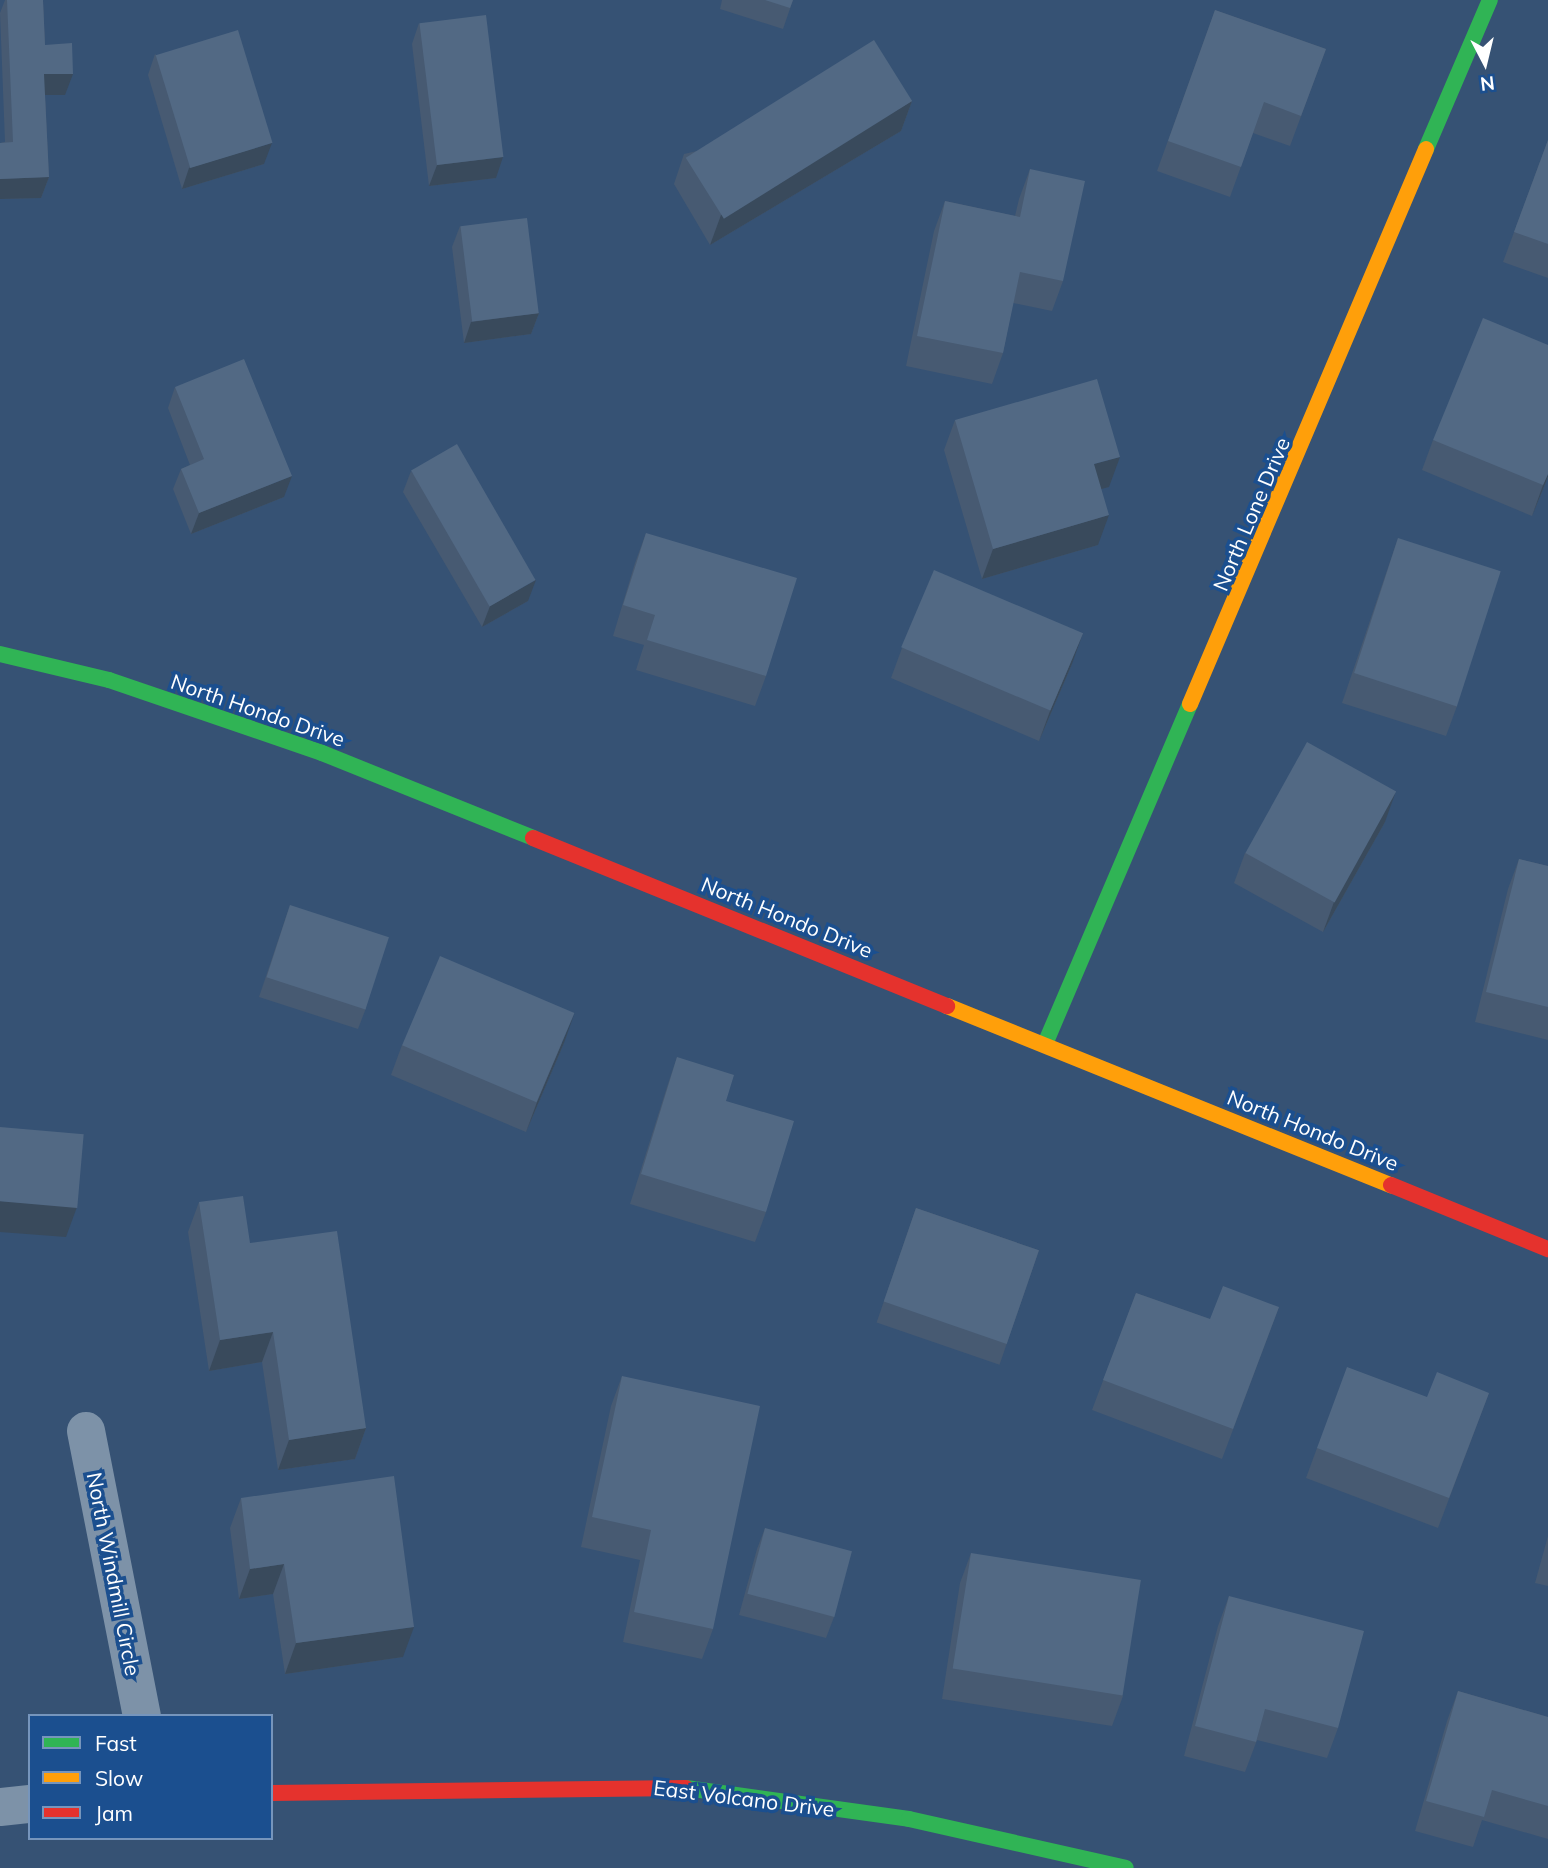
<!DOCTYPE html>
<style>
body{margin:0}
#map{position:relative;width:1548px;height:1868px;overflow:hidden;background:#365274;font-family:Mulish,sans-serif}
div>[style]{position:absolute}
.street>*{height:38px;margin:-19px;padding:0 19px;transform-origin:19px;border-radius:19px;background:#7d92a8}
.fast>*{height:16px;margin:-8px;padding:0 8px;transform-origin:8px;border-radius:8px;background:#30b455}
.slow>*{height:16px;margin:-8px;padding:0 8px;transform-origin:8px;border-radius:8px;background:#ff9f0a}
.jam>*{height:16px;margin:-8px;padding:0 8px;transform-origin:8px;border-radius:8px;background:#e5322d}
.wall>*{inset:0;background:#475a72;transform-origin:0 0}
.shaded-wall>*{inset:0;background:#394a5c}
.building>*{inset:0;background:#526984;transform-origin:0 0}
span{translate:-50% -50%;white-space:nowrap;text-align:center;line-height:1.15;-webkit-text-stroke:7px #1b4f8f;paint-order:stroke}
.street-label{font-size:21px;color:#fff}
.legend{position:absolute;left:28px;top:1714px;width:245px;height:126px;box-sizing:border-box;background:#1b4f8f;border:2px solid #7695bc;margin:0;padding:9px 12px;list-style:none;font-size:21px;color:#fff}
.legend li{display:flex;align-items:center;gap:14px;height:35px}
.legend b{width:35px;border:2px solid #7695bc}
.north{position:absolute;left:1450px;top:28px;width:70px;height:70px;-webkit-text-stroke:5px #1b4f8f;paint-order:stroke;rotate:173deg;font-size:19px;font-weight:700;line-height:28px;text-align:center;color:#fff}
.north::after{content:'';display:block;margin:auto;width:24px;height:32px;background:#fff;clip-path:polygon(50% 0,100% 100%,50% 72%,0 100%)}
</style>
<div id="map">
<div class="street">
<div style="left:86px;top:1431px;width:290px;rotate:78.9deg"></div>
<div style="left:0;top:1807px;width:30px;rotate:-6deg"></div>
</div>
<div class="fast">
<div style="left:1426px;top:149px;width:162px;rotate:-66.8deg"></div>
<div style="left:0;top:654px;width:112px;rotate:13.4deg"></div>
<div style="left:109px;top:680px;width:225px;rotate:18.9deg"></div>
<div style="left:322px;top:753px;width:227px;rotate:21.9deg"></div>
<div style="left:1045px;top:1044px;width:370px;rotate:-66.9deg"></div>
<div style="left:686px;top:1788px;width:225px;rotate:7.9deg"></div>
<div style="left:909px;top:1819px;width:222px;rotate:12.7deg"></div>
</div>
<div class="slow">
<div style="left:1190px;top:704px;width:603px;rotate:-66.96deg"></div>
<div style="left:947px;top:1006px;width:479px;rotate:22deg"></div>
</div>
<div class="jam">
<div style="left:533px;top:838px;width:447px;rotate:22.1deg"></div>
<div style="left:1391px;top:1185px;width:170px;rotate:22.2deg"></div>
<div style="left:271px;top:1793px;width:415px;rotate:-0.7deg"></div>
</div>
<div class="wall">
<div style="clip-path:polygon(5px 0,43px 0,45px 45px,65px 95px,45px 95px,49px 177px,41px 198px,0 199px,0 143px,5px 142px,0 13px)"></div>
<div style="clip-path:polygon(722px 0,793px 0,783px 29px,720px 9px)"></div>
<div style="clip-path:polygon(1215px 10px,1326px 49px,1290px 146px,1253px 133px,1230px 197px,1157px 171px)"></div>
<div style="clip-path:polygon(419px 23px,496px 178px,429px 186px,412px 44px)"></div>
<div style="clip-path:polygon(155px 54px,264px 164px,182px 189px,148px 75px)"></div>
<div style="clip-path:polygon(912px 101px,901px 131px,710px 245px,674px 184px,684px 154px)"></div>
<div style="clip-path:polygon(1548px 140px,1548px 278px,1503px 262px)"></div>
<div style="clip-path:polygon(1030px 169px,1063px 281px,1052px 311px,1013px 303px,1003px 353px,992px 384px,906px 366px,934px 231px,945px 201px,1015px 216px,1019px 199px)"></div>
<div style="clip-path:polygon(460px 226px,539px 313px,531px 334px,464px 343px,452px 247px)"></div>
<div style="clip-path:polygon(175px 387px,284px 497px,191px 534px,173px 489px,181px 469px,190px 465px,168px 408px)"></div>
<div style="clip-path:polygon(955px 420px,1109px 487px,1101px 489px,1098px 545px,982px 579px,944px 450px)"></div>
<div style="clip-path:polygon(1433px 440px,1548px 477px,1532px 516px,1422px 470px)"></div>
<div style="clip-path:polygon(411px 471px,528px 601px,482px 627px,403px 492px)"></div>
<div style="clip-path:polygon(646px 533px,766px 676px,755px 706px,636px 670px,644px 645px,613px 636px,635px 563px)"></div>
<div style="clip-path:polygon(1398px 538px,1457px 706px,1446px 736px,1342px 703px)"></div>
<div style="clip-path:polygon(902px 648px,1072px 664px,1039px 741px,891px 678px)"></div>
<div style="clip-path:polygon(1385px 822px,1323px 932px,1234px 883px,1245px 853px)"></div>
<div style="clip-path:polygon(1519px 859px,1548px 866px,1548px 1040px,1475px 1022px,1508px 889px)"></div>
<div style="clip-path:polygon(290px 905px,366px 1008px,358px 1029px,259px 997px)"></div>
<div style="clip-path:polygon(564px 1043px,526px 1132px,391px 1075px,402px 1045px)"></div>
<div style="clip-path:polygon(677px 1057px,726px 1101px,766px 1212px,755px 1242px,630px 1204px,667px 1087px)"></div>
<div style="clip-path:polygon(199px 1202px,250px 1243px,366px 1428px,355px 1459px,278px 1470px,262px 1362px,209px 1371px,188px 1232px)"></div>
<div style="left:916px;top:1208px;width:130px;height:121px;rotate:19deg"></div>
<div style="clip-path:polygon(1136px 1293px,1210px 1319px,1279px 1307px,1222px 1459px,1092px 1410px)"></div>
<div style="clip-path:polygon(622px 1376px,713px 1629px,702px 1659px,623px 1642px,640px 1560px,581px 1547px,611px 1406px)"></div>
<div style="clip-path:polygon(1489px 1393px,1438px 1528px,1306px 1478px,1317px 1448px,1427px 1397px)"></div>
<div style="clip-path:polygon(241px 1498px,403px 1657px,285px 1674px,273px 1594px,239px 1599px,230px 1528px)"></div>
<div style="clip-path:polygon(765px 1528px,834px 1617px,826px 1638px,739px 1615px,757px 1549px)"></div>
<div style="clip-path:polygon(1548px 1536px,1548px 1586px,1535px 1583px)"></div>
<div style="clip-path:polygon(971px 1553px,1123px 1696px,1112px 1726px,942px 1699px,960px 1583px)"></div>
<div style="clip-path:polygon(1229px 1596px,1338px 1728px,1327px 1758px,1257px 1740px,1245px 1772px,1184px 1756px,1218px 1626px)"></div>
<div style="clip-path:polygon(1458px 1691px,1548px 1717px,1548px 1839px,1482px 1820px,1473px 1847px,1415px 1831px,1447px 1721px)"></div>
</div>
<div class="shaded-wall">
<div style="clip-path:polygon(44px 74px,73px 74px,65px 95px,37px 95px)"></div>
<div style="clip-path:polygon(912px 101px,901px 131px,710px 245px,721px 215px)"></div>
<div style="clip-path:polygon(272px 143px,264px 164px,182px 189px,189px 168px)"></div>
<div style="clip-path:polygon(503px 157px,496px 178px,429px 186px,437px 165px)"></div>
<div style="clip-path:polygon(49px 177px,41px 198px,0 199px,0 179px)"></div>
<div style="clip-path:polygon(539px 313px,531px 334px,464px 343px,471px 322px)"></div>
<div style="clip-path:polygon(1120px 457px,1109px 487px,1083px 494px,1094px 464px)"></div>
<div style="clip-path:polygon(1548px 474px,1548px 477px,1532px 516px,1543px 485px)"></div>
<div style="clip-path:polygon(292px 476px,284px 497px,191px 534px,199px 513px)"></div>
<div style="clip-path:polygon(1109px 515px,1098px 545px,982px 579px,993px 549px)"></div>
<div style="clip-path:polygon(536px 580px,528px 601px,482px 627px,490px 606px)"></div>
<div style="clip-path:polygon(1083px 633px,1072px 664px,1039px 741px,1050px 711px)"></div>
<div style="clip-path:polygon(1396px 791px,1385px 822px,1323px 932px,1334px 902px)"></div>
<div style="clip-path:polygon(575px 1012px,564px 1043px,526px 1132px,537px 1102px)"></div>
<div style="clip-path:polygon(0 1201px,77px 1207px,66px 1237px,0 1232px)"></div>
<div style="clip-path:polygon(273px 1332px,262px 1362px,209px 1371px,220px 1340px)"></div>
<div style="clip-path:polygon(366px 1428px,355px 1459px,278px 1470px,289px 1440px)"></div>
<div style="clip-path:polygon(284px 1564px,273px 1594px,239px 1599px,250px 1569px)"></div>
<div style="clip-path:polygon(414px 1627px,403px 1657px,285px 1674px,296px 1643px)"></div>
</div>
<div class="building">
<div style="clip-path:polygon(7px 0,43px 0,45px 45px,72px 43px,73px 74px,44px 74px,49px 177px,0 179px,0 143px,13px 142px)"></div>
<div style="clip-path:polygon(765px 0,793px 0,790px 8px)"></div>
<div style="clip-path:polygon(1215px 10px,1326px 49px,1301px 116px,1264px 102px,1241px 167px,1168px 141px)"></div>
<div style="left:486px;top:15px;width:143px;height:67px;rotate:83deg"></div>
<div style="left:238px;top:30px;width:118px;height:86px;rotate:73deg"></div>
<div style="left:874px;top:40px;width:72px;height:222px;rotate:58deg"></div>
<div style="clip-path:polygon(1548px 140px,1548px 244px,1514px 232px)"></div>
<div style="clip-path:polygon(1030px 169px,1085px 181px,1063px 281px,1020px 272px,1003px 353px,917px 336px,945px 201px,1020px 217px)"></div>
<div style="left:527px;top:218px;width:96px;height:67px;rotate:83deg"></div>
<div style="clip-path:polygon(1483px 318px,1548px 345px,1548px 474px,1543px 485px,1433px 440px)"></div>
<div style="clip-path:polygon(244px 359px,292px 476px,199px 513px,181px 469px,204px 459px,175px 387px)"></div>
<div style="clip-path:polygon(1097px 379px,1120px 457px,1094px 464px,1109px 515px,993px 549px,955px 420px)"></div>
<div style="left:457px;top:444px;width:157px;height:53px;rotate:60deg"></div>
<div style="clip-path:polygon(646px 533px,797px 578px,766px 676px,647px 640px,655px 615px,623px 605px)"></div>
<div style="left:1398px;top:538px;width:108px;height:142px;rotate:18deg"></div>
<div style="left:934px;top:570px;width:162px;height:84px;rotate:23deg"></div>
<div style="left:1307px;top:742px;width:102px;height:127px;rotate:29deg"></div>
<div style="clip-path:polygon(1519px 859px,1548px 866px,1548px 1007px,1486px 992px)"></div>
<div style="left:290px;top:905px;width:104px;height:76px;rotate:18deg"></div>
<div style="left:440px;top:956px;width:146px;height:97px;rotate:23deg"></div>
<div style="clip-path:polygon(677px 1057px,734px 1075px,726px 1101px,794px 1121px,766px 1212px,641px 1174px)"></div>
<div style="left:0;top:1127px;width:84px;height:74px;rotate:5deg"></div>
<div style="clip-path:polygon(243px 1196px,250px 1243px,337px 1231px,366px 1428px,289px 1440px,273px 1332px,220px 1340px,199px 1202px)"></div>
<div style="left:916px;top:1208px;width:130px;height:99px;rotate:19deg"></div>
<div style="clip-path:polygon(1223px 1286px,1279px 1307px,1233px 1429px,1103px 1380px,1136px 1293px,1210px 1319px)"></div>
<div style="clip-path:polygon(1347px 1367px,1427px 1397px,1437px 1372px,1489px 1393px,1449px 1498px,1317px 1448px)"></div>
<div style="clip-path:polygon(622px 1376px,760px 1406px,713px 1629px,634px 1612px,651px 1530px,592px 1517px)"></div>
<div style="clip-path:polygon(394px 1476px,414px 1627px,296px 1643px,284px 1564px,250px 1569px,241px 1498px)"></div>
<div style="left:765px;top:1528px;width:90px;height:68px;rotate:15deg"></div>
<div style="left:971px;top:1553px;width:172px;height:117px;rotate:9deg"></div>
<div style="clip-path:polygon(1229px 1596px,1364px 1631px,1338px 1728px,1265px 1709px,1256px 1742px,1195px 1726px)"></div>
<div style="clip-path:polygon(1458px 1691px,1548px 1717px,1548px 1806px,1492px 1790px,1484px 1817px,1426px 1801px)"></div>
</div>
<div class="street-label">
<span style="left:1251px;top:514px;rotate:-67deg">North Lone Drive</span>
<span style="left:258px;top:710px;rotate:19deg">North Hondo Drive</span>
<span style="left:787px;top:917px;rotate:22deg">North Hondo Drive</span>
<span style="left:1313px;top:1130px;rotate:22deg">North Hondo Drive</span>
<span style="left:114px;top:1574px;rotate:79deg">North Windmill Circle</span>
<span style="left:744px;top:1798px;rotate:7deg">East Volcano Drive</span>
</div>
<ul class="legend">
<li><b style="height:9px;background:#30b455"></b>Fast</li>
<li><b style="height:9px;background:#ff9f0a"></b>Slow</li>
<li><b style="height:9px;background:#e5322d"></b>Jam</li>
</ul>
<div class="north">N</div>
</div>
